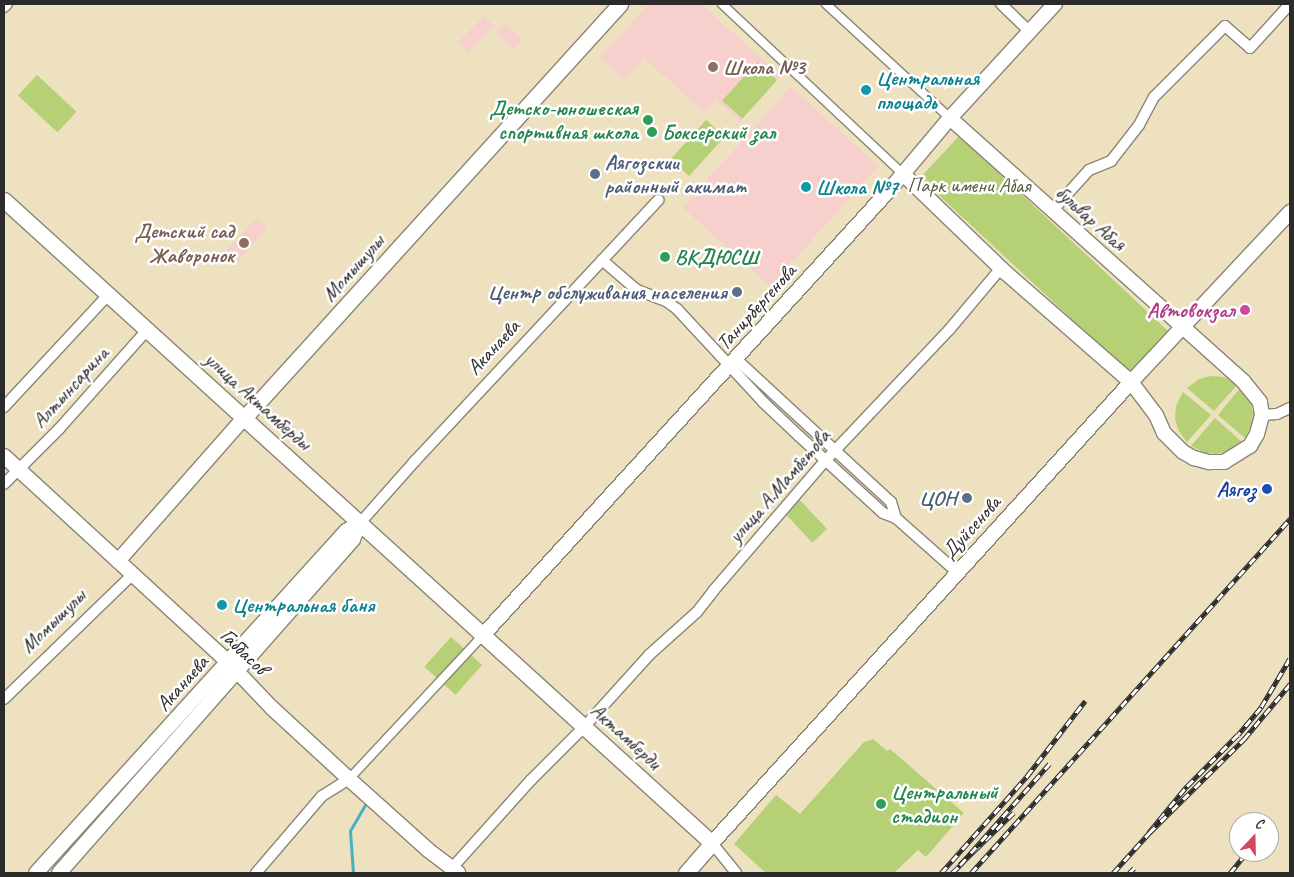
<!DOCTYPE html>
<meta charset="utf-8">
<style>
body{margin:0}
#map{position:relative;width:1294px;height:877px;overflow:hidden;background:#ede1c0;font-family:Caveat,sans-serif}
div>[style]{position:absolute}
.built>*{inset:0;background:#f7d0cd;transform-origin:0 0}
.green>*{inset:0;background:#b5d075;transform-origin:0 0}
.stream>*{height:2.5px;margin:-1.25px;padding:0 1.25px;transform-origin:1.25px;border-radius:1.25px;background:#44b3bf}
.roads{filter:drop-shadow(1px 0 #8c8676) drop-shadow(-1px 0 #8c8676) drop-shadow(0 1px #8c8676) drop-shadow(0 -1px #8c8676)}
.pedestrian>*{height:8px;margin:-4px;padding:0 4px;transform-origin:4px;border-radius:4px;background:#fff}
.minor>*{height:10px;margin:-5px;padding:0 5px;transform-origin:5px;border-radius:5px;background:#fff}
.tertiary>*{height:14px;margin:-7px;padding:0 7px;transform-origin:7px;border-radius:7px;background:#fff}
.secondary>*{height:15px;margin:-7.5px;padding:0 7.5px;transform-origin:7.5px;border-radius:7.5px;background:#fff}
.rail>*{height:4.5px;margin-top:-2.25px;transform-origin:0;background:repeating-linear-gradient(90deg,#fff 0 8px,#2b2b2b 0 16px);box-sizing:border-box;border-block:1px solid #2b2b2b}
.dots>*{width:14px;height:14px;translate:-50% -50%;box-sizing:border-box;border:2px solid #fff;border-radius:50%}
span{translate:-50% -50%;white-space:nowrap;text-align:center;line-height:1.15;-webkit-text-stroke:5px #fff;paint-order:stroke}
.education-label{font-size:21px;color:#785e54;font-weight:700}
.left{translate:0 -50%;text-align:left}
.right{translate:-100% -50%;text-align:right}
.culture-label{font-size:21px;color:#0d838f;font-weight:700}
.leisure-label{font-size:21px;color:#27864d;font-weight:700}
.service-label{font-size:21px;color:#4e5e75;font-weight:700}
.park-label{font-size:21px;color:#545d41}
.street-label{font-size:21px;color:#2b2b2b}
.hotel-label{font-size:21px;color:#b23c85;font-weight:700}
.transit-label{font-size:21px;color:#164399;font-weight:700}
.frame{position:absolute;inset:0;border:5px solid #2b2b2b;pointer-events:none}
.north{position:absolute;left:1229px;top:812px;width:50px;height:50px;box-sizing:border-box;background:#fff;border:1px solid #aaa;border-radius:50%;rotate:21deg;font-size:14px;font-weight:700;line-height:20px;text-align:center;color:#2b2b2b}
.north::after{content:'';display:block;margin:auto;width:18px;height:22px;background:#d1495b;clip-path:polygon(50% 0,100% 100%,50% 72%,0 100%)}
</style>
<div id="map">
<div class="built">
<div style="clip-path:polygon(649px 4px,701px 4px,781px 76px,740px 122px,716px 100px,704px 112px,644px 58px,624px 80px,600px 58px)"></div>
<div style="left:484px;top:16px;width:14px;height:37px;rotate:45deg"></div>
<div style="left:504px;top:23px;width:25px;height:13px;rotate:42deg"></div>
<div style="left:791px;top:87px;width:118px;height:162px;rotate:42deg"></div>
<div style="clip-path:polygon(257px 218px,267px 227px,238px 262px,226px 252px)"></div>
</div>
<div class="green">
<div style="left:757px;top:62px;width:27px;height:52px;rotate:42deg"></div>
<div style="left:37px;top:75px;width:54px;height:28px;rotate:43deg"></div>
<div style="left:706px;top:120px;width:25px;height:53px;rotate:42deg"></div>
<div style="left:959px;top:136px;width:287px;height:57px;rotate:43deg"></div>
<div style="clip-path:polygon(1211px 376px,1224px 377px,1238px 384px,1214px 411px,1187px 388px,1199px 379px)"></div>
<div style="clip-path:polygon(1241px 387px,1250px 400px,1253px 412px,1252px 424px,1245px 438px,1218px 415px)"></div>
<div style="clip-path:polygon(1183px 392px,1211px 415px,1187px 442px,1178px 430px,1175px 418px,1176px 406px)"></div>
<div style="clip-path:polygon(1215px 418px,1242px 442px,1240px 445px,1229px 451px,1217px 454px,1205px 453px,1191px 446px)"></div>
<div style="left:799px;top:499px;width:41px;height:20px;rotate:47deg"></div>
<div style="left:451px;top:637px;width:42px;height:40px;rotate:42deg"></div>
<div style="clip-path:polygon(873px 739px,887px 751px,890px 749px,964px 813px,926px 857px,918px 850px,894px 873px,766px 873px,734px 844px,776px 795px,800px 814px,864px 742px)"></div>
</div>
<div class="stream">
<div style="left:353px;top:873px;width:42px;rotate:-94.1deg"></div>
<div style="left:350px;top:831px;width:34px;rotate:-60deg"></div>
</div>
<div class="roads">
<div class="pedestrian">
<div style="left:722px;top:4px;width:247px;rotate:43.2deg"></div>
<div style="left:826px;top:4px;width:168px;rotate:42.6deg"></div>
<div style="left:349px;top:779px;width:198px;rotate:-47deg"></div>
</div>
<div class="minor">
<div style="left:1001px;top:4px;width:40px;rotate:44deg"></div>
<div style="left:4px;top:7px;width:4px;rotate:-45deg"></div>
<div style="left:1053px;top:210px;width:54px;rotate:-48deg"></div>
<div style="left:1089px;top:170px;width:24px;rotate:-22deg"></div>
<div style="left:1111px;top:161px;width:46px;rotate:-52.1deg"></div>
<div style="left:1139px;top:125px;width:32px;rotate:-62deg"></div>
<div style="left:1154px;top:97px;width:100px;rotate:-45deg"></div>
<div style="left:1225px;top:26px;width:33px;rotate:41deg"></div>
<div style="left:1250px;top:48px;width:59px;rotate:-47.7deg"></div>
<div style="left:602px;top:260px;width:46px;rotate:40.6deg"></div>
<div style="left:637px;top:290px;width:31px;rotate:21deg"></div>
<div style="left:666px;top:301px;width:14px;rotate:36deg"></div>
<div style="left:677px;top:309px;width:127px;rotate:47.2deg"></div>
<div style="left:763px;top:402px;width:50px;rotate:43.4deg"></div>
<div style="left:799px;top:436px;width:114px;rotate:42.5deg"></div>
<div style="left:883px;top:513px;width:14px;rotate:21deg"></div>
<div style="left:896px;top:518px;width:83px;rotate:41.6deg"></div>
<div style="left:736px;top:359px;width:211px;rotate:42.7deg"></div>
<div style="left:891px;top:502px;width:17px;rotate:73deg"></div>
<div style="left:4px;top:407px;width:154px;rotate:-47.1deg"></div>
<div style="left:1262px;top:415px;width:15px;rotate:-4deg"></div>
<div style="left:1277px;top:414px;width:14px;rotate:-25deg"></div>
<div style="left:4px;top:484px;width:78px;rotate:-45deg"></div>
<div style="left:59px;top:429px;width:134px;rotate:-48.3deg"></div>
<div style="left:360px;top:523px;width:83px;rotate:-48.4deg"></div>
<div style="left:415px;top:461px;width:357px;rotate:-47deg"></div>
<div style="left:4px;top:699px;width:180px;rotate:-44.1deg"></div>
<div style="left:712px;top:843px;width:38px;rotate:51deg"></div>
<div style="left:452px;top:868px;width:118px;rotate:-48.1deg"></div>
<div style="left:531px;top:780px;width:75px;rotate:-45deg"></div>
<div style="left:584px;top:727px;width:97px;rotate:-47.9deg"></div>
<div style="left:649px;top:655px;width:64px;rotate:-41.9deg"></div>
<div style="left:697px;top:612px;width:28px;rotate:-52deg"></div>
<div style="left:714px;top:590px;width:170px;rotate:-49.3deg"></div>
<div style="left:825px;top:461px;width:180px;rotate:-46.6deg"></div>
<div style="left:949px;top:330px;width:81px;rotate:-50deg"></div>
<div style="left:256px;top:873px;width:101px;rotate:-49.4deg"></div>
<div style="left:322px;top:796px;width:32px;rotate:-32deg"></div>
</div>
<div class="tertiary">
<div style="left:902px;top:173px;width:144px;rotate:43.9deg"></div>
<div style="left:1006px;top:273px;width:166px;rotate:41.1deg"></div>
<div style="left:1131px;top:382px;width:41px;rotate:52.9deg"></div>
<div style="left:1156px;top:415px;width:20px;rotate:66deg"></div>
<div style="left:1164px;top:433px;width:27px;rotate:45deg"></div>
<div style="left:1183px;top:452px;width:13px;rotate:29deg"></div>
<div style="left:1194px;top:458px;width:16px;rotate:15deg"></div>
<div style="left:1209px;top:462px;width:15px"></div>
<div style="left:1224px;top:462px;width:31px;rotate:-32deg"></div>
<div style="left:1250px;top:446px;width:14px;rotate:-60deg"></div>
<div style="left:1257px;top:434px;width:20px;rotate:-75deg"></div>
<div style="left:1262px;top:415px;width:13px;rotate:-99deg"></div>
<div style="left:1260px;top:402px;width:27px;rotate:-129deg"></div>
<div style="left:1243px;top:381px;width:394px;rotate:-138.1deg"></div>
<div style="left:4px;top:456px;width:304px;rotate:42.6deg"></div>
<div style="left:228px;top:662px;width:64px;rotate:46.3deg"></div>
<div style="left:272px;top:708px;width:105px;rotate:42.7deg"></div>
<div style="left:349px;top:779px;width:106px;rotate:41.9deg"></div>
<div style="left:428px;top:850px;width:38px;rotate:37deg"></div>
<div style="left:118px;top:561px;width:192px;rotate:-48.6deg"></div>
<div style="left:484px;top:634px;width:605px;rotate:-47.61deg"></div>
<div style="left:892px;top:187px;width:90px;rotate:-50deg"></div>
<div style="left:950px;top:118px;width:155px;rotate:-47.4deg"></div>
<div style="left:712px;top:843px;width:623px;rotate:-47.73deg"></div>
<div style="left:1131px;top:382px;width:233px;rotate:-46.9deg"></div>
<div style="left:36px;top:873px;width:462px;rotate:-47.8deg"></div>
<div style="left:346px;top:531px;width:16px;rotate:-30deg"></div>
<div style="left:59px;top:873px;width:445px;rotate:-48.6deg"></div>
<div style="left:353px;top:539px;width:17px;rotate:-66deg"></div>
</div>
<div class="secondary">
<div style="left:4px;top:200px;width:956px;rotate:42.25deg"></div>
<div style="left:712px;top:843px;width:40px;rotate:131deg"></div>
<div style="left:245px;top:417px;width:558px;rotate:-47.76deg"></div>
</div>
</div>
<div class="rail">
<div style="left:1290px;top:659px;width:57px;rotate:120.6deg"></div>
<div style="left:1261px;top:708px;width:35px;rotate:130deg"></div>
<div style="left:1238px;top:735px;width:76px;rotate:134.5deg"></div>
<div style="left:1185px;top:789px;width:57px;rotate:129.3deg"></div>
<div style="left:1149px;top:833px;width:134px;rotate:-44.7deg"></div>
<div style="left:1244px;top:739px;width:72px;rotate:-50.1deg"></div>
<div style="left:1014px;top:813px;width:75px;rotate:136.1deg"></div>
<div style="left:960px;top:865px;width:135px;rotate:-48.6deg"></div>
<div style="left:941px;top:873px;width:130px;rotate:-48.4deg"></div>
<div style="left:1027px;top:776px;width:95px;rotate:-52.3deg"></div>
<div style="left:952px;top:873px;width:11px;rotate:-45deg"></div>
<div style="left:971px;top:873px;width:477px;rotate:-48deg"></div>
<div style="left:1113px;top:873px;width:54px;rotate:-48deg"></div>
<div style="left:1129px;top:873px;width:7px;rotate:-45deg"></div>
<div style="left:1230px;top:873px;width:27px;rotate:-51deg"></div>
</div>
<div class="dots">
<div style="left:713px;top:67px;background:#8d6e63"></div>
<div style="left:866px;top:90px;background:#0f9aa8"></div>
<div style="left:648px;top:120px;background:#2e9e5b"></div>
<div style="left:652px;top:132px;background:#2e9e5b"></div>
<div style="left:595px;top:174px;background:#5c6f8a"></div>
<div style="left:806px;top:187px;background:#0f9aa8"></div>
<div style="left:244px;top:243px;background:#8d6e63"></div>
<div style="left:665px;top:257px;background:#2e9e5b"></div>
<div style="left:737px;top:292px;background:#5c6f8a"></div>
<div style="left:1245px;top:310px;background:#d1479c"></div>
<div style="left:1267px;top:489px;background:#1a4fb4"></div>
<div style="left:967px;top:498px;background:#5c6f8a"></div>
<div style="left:222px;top:605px;background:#0f9aa8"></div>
<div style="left:881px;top:804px;background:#2e9e5b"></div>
</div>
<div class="education-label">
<span class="left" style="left:723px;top:67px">Школа №3</span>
<span class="right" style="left:234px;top:243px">Детский сад<br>Жаворонок</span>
</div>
<div class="culture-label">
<span class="left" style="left:876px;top:90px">Центральная<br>площадь</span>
<span class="left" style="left:816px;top:187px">Школа №7</span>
<span class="left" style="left:232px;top:605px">Центральная баня</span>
</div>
<div class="leisure-label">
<span class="right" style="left:638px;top:120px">Детско-юношеская<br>спортивная школа</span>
<span class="left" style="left:662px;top:132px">Боксерский зал</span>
<span class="left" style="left:675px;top:257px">ВКДЮСШ</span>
<span class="left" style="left:891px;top:804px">Центральный<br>стадион</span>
</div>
<div class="service-label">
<span class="left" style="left:605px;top:174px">Аягозскии<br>районный акимат</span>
<span class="right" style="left:727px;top:292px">Центр обслуживания населения</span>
<span class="right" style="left:957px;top:498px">ЦОН</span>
</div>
<div class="park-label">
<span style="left:969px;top:185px">Парк имени Абая</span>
</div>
<div class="street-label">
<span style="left:1091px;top:218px;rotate:42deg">бульвар Абая</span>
<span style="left:353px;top:268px;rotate:-48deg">Момышулы</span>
<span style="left:756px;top:307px;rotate:-48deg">Танирбергенова</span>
<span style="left:493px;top:347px;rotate:-47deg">Аканаева</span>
<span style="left:70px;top:387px;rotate:-48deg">Алтынсарина</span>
<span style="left:258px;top:401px;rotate:42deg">улица Актамберды</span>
<span style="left:779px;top:486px;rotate:-49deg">улица А.Мамбетова</span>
<span style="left:971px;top:527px;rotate:-48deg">Дуйсенова</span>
<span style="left:53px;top:621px;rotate:-44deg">Момышулы</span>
<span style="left:244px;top:651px;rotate:44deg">Габбасов</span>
<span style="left:182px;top:683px;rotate:-48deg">Аканаева</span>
<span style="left:626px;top:736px;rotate:42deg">Актамберди</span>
</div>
<div class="hotel-label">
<span class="right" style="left:1235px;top:310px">Автовокзал</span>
</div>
<div class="transit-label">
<span class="right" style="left:1256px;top:489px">Аягөз</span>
</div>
<div class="frame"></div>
<div class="north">С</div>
</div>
